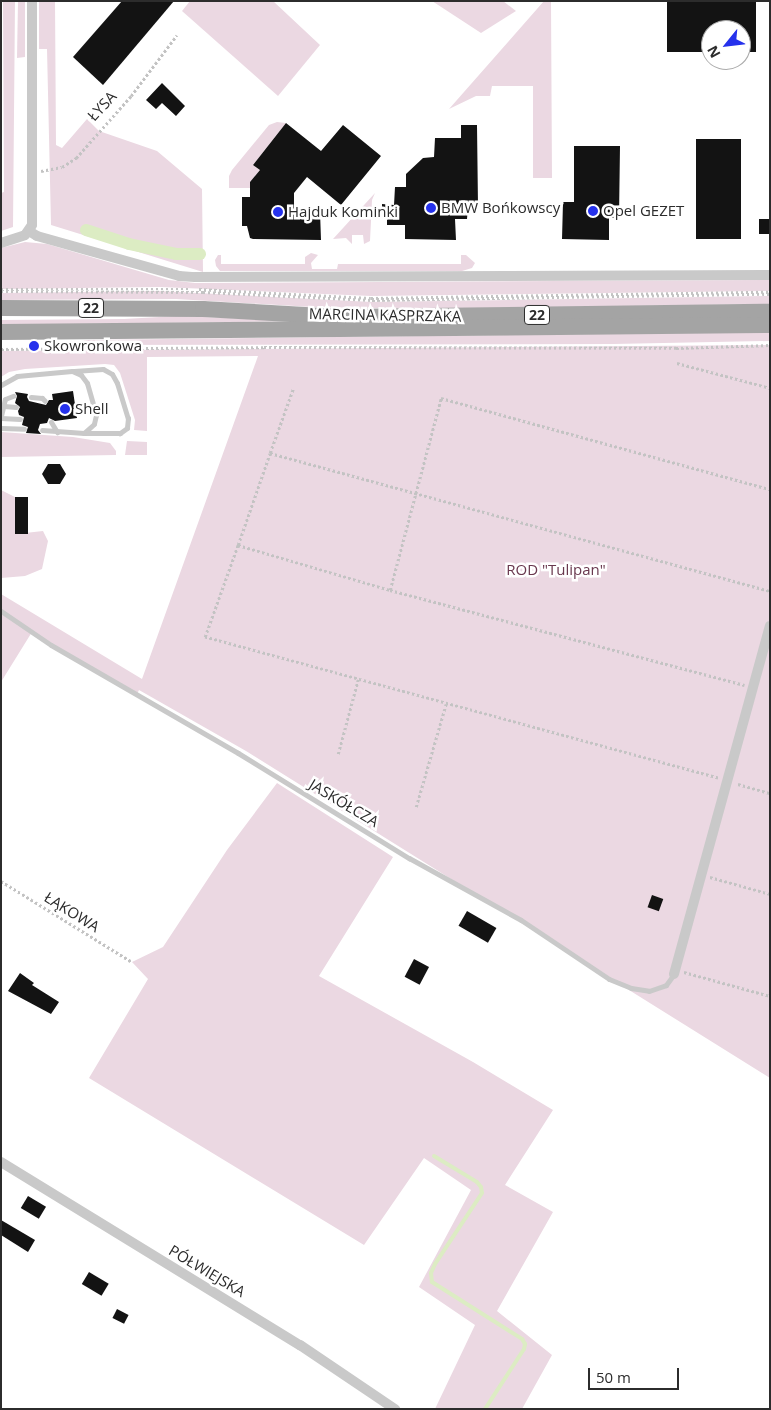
<!DOCTYPE html>
<meta charset="utf-8">
<style>
body{margin:0}
#map{position:relative;width:771px;height:1410px;overflow:hidden;background:#fff;font-family:"Open Sans",sans-serif}
div>[style]{position:absolute}
.green>*{inset:0;background:#ebd8e2}
.stream>*{height:4px;margin:-2px;padding:0 2px;transform-origin:2px;border-radius:2px;background:#dcecc3}
.canal>*{height:12px;margin:-6px;padding:0 6px;transform-origin:6px;border-radius:6px;background:#dcecc3}
.building>*{inset:0;background:#131313;transform-origin:0 0}
.path>*{height:2.5px;margin-top:-1.25px;transform-origin:0;background:repeating-linear-gradient(90deg,#c3c3c3 0 2.5px,transparent 0 5px)}
.service>*{height:5px;margin:-2.5px;padding:0 2.5px;transform-origin:2.5px;border-radius:2.5px;background:#c9c9c9}
.minor>*{height:10px;margin:-5px;padding:0 5px;transform-origin:5px;border-radius:5px;background:#c9c9c9}
.primary>*{height:16px;margin:-8px;padding:0 8px;transform-origin:8px;border-radius:8px;background:#a4a4a4}
.dots>*{width:14px;height:14px;translate:-50% -50%;box-sizing:border-box;border:2px solid #fff;border-radius:50%}
span{translate:-50% -50%;white-space:nowrap;text-align:center;line-height:1.15;-webkit-text-stroke:5px #fff;paint-order:stroke}
.shield-label span{padding:1px 4px;background:#fff;border:1px solid;border-radius:4px;-webkit-text-stroke-width:0}
.shield-label{font-size:14px;color:#2c2c2c;font-weight:700}
.street-label{font-size:15px;color:#2c2c2c}
.poi-label{font-size:15px;color:#2c2c2c}
.left{translate:0 -50%;text-align:left}
.park-label{font-size:15px;color:#69384e}
.frame{position:absolute;inset:0;border:2px solid #2c2c2c;pointer-events:none}
.north{position:absolute;left:701px;top:20px;width:50px;height:50px;box-sizing:border-box;background:#fff;border:1px solid #ababab;border-radius:50%;rotate:241deg;font-size:14px;font-weight:700;line-height:20px;text-align:center;color:#2c2c2c}
.north::after{content:'';display:block;margin:auto;width:18px;height:22px;background:#2531ec;clip-path:polygon(50% 0,100% 100%,50% 72%,0 100%)}
.scale{position:absolute;left:588px;top:1368px;width:91px;height:22px;box-sizing:border-box;border:2px solid #2c2c2c;border-top:0;padding-left:6px;font-size:15px;line-height:18px;white-space:nowrap;color:#2c2c2c;-webkit-text-stroke:4px #fff;paint-order:stroke}
</style>
<div id="map">
<div class="green">
<div style="clip-path:polygon(3px 1px,15px 1px,13px 227px,1px 231px,1px 193px,4px 192px)"></div>
<div style="clip-path:polygon(18px 1px,25px 1px,25px 57px,17px 58px)"></div>
<div style="clip-path:polygon(39px 1px,55px 1px,56px 145px,62px 148px,87px 119px,99px 131px,157px 151px,202px 189px,203px 272px,51px 225px,47px 49px,39px 49px)"></div>
<div style="clip-path:polygon(190px 1px,273px 1px,320px 45px,278px 96px,182px 11px)"></div>
<div style="clip-path:polygon(432px 1px,503px 1px,516px 11px,481px 33px)"></div>
<div style="clip-path:polygon(544px 1px,551px 1px,552px 178px,533px 178px,533px 86px,492px 86px,490px 96px,476px 96px,449px 109px)"></div>
<div style="clip-path:polygon(277px 122px,286px 123px,253px 165px,260px 170px,250px 182px,250px 188px,229px 188px,229px 176px,232px 170px,269px 125px)"></div>
<div style="clip-path:polygon(375px 193px,372px 200px,370px 241px,364px 244px,363px 235px,352px 235px,352px 244px,346px 238px,333px 239px)"></div>
<div style="clip-path:polygon(25px 242px,47px 244px,169px 280px,195px 283px,770px 280px,770px 291px,371px 296px,160px 287px,1px 289px,1px 248px)"></div>
<div style="clip-path:polygon(311px 253px,318px 255px,311px 263px,312px 269px,337px 269px,338px 264px,461px 264px,461px 255px,466px 255px,475px 263px,472px 268px,462px 271px,220px 271px,216px 266px,215px 260px,218px 255px,221px 255px,221px 264px,305px 264px,305px 257px)"></div>
<div style="clip-path:polygon(158px 291px,372px 302px,770px 296px,770px 304px,433px 309px,312px 307px,176px 299px,1px 300px,1px 293px)"></div>
<div style="clip-path:polygon(177px 316px,304px 321px,1px 325px,1px 320px,124px 319px)"></div>
<div style="clip-path:polygon(770px 332px,770px 341px,613px 344px,64px 345px,85px 340px)"></div>
<div style="clip-path:polygon(770px 345px,770px 1078px,246px 751px,139px 690px,137px 694px,32px 632px,1px 682px,1px 594px,142px 679px,258px 356px,147px 357px,147px 431px,134px 430px,135px 420px,120px 373px,114px 365px,105px 364px,25px 369px,9px 372px,1px 377px,1px 351px)"></div>
<div style="clip-path:polygon(1px 432px,73px 437px,110px 443px,116px 451px,116px 455px,1px 457px)"></div>
<div style="clip-path:polygon(127px 441px,147px 442px,147px 455px,125px 455px)"></div>
<div style="clip-path:polygon(1px 490px,15px 497px,16px 534px,43px 531px,48px 541px,42px 569px,25px 576px,1px 578px)"></div>
<div style="clip-path:polygon(277px 783px,393px 857px,319px 976px,473px 1062px,553px 1110px,505px 1185px,553px 1212px,497px 1311px,552px 1355px,522px 1409px,435px 1409px,475px 1325px,419px 1287px,471px 1190px,424px 1158px,364px 1245px,89px 1078px,148px 979px,132px 962px,163px 947px,227px 850px)"></div>
</div>
<div class="stream">
<div style="left:434px;top:1156px;width:50px;rotate:31.2deg"></div>
<div style="left:477px;top:1182px;width:6px;rotate:51deg"></div>
<div style="left:481px;top:1187px;width:6px;rotate:81deg"></div>
<div style="left:482px;top:1193px;width:85px;rotate:123.5deg"></div>
<div style="left:435px;top:1264px;width:10px;rotate:114deg"></div>
<div style="left:431px;top:1273px;width:9px;rotate:84deg"></div>
<div style="left:432px;top:1282px;width:107px;rotate:32.3deg"></div>
<div style="left:522px;top:1339px;width:6px;rotate:59deg"></div>
<div style="left:525px;top:1344px;width:5px;rotate:101deg"></div>
<div style="left:524px;top:1349px;width:72px;rotate:123deg"></div>
</div>
<div class="canal">
<div style="left:86px;top:230px;width:45px;rotate:18deg"></div>
<div style="left:129px;top:244px;width:48px;rotate:12deg"></div>
<div style="left:176px;top:254px;width:24px"></div>
</div>
<div class="building">
<div style="clip-path:polygon(122px 1px,174px 1px,103px 85px,73px 57px)"></div>
<div style="clip-path:polygon(667px 1px,756px 1px,756px 52px,741px 52px,741px 30px,711px 30px,711px 52px,667px 52px)"></div>
<div style="clip-path:polygon(162px 83px,185px 106px,176px 116px,162px 103px,156px 109px,146px 100px)"></div>
<div style="clip-path:polygon(286px 123px,321px 151px,343px 125px,381px 156px,341px 205px,307px 177px,294px 193px,294px 211px,320px 211px,321px 240px,253px 239px,250px 238px,247px 226px,242px 226px,242px 197px,250px 197px,250px 182px,260px 170px,253px 165px)"></div>
<div style="clip-path:polygon(461px 125px,477px 125px,478px 206px,468px 206px,467px 219px,455px 219px,456px 240px,405px 239px,405px 225px,387px 225px,387px 215px,382px 215px,382px 204px,394px 205px,395px 187px,406px 187px,406px 174px,423px 158px,434px 157px,435px 138px,461px 138px)"></div>
<div style="left:696px;top:139px;width:45px;height:100px"></div>
<div style="clip-path:polygon(574px 146px,620px 146px,619px 218px,609px 218px,609px 240px,562px 239px,563px 202px,574px 202px)"></div>
<div style="left:759px;top:219px;width:11px;height:15px"></div>
<div style="clip-path:polygon(73px 391px,77px 418px,55px 421px,49px 418px,47px 423px,40px 424px,38px 430px,41px 434px,26px 433px,28px 427px,22px 425px,24px 417px,19px 415px,18px 411px,20px 407px,15px 403px,17px 396px,15px 392px,28px 394px,27px 397px,29px 401px,46px 405px,49px 400px,53px 400px,52px 394px)"></div>
<div style="clip-path:polygon(48px 464px,60px 464px,66px 474px,60px 484px,48px 484px,42px 474px)"></div>
<div style="left:15px;top:497px;width:13px;height:37px"></div>
<div style="left:652px;top:895px;width:12px;height:13px;rotate:20deg"></div>
<div style="left:467px;top:911px;width:34px;height:17px;rotate:30deg"></div>
<div style="left:414px;top:959px;width:17px;height:20px;rotate:28deg"></div>
<div style="clip-path:polygon(20px 973px,34px 983px,32px 985px,59px 1002px,51px 1014px,8px 991px)"></div>
<div style="left:28px;top:1196px;width:21px;height:14px;rotate:31deg"></div>
<div style="clip-path:polygon(1px 1220px,35px 1240px,28px 1252px,1px 1235px)"></div>
<div style="left:89px;top:1272px;width:23px;height:14px;rotate:31deg"></div>
<div style="left:117px;top:1309px;width:13px;height:10px;rotate:27deg"></div>
</div>
<div class="path">
<div style="left:41px;top:171px;width:21px;rotate:-11deg"></div>
<div style="left:62px;top:167px;width:17px;rotate:-33deg"></div>
<div style="left:76px;top:158px;width:83px;rotate:-48.4deg"></div>
<div style="left:131px;top:96px;width:76px;rotate:-53deg"></div>
<div style="left:1px;top:289px;width:190px"></div>
<div style="left:199px;top:289px;width:172px;rotate:3deg"></div>
<div style="left:371px;top:298px;width:399px;rotate:-0.9deg"></div>
<div style="left:1px;top:291px;width:202px;rotate:0.3deg"></div>
<div style="left:203px;top:292px;width:169px;rotate:2.7deg"></div>
<div style="left:372px;top:300px;width:398px;rotate:-0.9deg"></div>
<div style="left:1px;top:349px;width:263px;rotate:-0.4deg"></div>
<div style="left:264px;top:347px;width:412px;rotate:0.1deg"></div>
<div style="left:676px;top:348px;width:94px;rotate:-1.8deg"></div>
<div style="left:677px;top:363px;width:96px;rotate:15deg"></div>
<div style="left:270px;top:453px;width:68px;rotate:-70.2deg"></div>
<div style="left:238px;top:545px;width:97px;rotate:-70.8deg"></div>
<div style="left:270px;top:453px;width:519px;rotate:15.43deg"></div>
<div style="left:390px;top:590px;width:367px;rotate:15deg"></div>
<div style="left:338px;top:754px;width:77px;rotate:-74.9deg"></div>
<div style="left:718px;top:778px;width:532px;rotate:-164.63deg"></div>
<div style="left:205px;top:637px;width:98px;rotate:-70.3deg"></div>
<div style="left:238px;top:545px;width:159px;rotate:16.5deg"></div>
<div style="left:390px;top:590px;width:199px;rotate:-75.1deg"></div>
<div style="left:441px;top:398px;width:341px;rotate:15.5deg"></div>
<div style="left:738px;top:784px;width:33px;rotate:16deg"></div>
<div style="left:416px;top:807px;width:107px;rotate:-73.8deg"></div>
<div style="left:710px;top:877px;width:62px;rotate:15.8deg"></div>
<div style="left:1px;top:881px;width:154px;rotate:31.7deg"></div>
<div style="left:684px;top:972px;width:89px;rotate:15.6deg"></div>
</div>
<div class="service">
<div style="left:74px;top:371px;width:29px;rotate:-4deg"></div>
<div style="left:103px;top:369px;width:10px;rotate:29deg"></div>
<div style="left:112px;top:374px;width:10px;rotate:61deg"></div>
<div style="left:117px;top:383px;width:37px;rotate:73deg"></div>
<div style="left:128px;top:418px;width:10px;rotate:96deg"></div>
<div style="left:127px;top:428px;width:9px;rotate:144deg"></div>
<div style="left:120px;top:433px;width:36px;rotate:180deg"></div>
<div style="left:1px;top:385px;width:18px;rotate:-29deg"></div>
<div style="left:17px;top:376px;width:55px;rotate:-5.2deg"></div>
<div style="left:72px;top:371px;width:10px;rotate:24deg"></div>
<div style="left:81px;top:375px;width:10px;rotate:53deg"></div>
<div style="left:87px;top:383px;width:33px;rotate:74deg"></div>
<div style="left:96px;top:415px;width:9px;rotate:103deg"></div>
<div style="left:94px;top:424px;width:13px;rotate:138deg"></div>
<div style="left:84px;top:433px;width:42px;rotate:-175.9deg"></div>
<div style="left:31px;top:397px;width:11px;rotate:5deg"></div>
<div style="left:42px;top:398px;width:4px;rotate:45deg"></div>
<div style="left:4px;top:406px;width:12px;rotate:5deg"></div>
<div style="left:1px;top:416px;width:17px;rotate:-77deg"></div>
<div style="left:5px;top:399px;width:9px;rotate:-21deg"></div>
<div style="left:1px;top:418px;width:19px;rotate:3deg"></div>
<div style="left:51px;top:422px;width:12px;rotate:59deg"></div>
<div style="left:1px;top:428px;width:23px;rotate:2deg"></div>
<div style="left:1px;top:611px;width:60px;rotate:34.2deg"></div>
<div style="left:51px;top:645px;width:216px;rotate:30deg"></div>
<div style="left:238px;top:753px;width:201px;rotate:31.6deg"></div>
<div style="left:409px;top:858px;width:128px;rotate:29deg"></div>
<div style="left:521px;top:920px;width:106px;rotate:33.8deg"></div>
<div style="left:609px;top:979px;width:24px;rotate:22deg"></div>
<div style="left:631px;top:988px;width:18px;rotate:9deg"></div>
<div style="left:649px;top:991px;width:18px;rotate:-19deg"></div>
<div style="left:666px;top:985px;width:14px;rotate:-54deg"></div>
</div>
<div class="minor">
<div style="left:29px;top:231px;width:9px;rotate:32deg"></div>
<div style="left:37px;top:236px;width:148px;rotate:15.7deg"></div>
<div style="left:179px;top:276px;width:16px;rotate:4deg"></div>
<div style="left:195px;top:277px;width:575px;rotate:-0.2deg"></div>
<div style="left:1px;top:243px;width:25px;rotate:-18deg"></div>
<div style="left:25px;top:235px;width:12px;rotate:-55deg"></div>
<div style="left:32px;top:225px;width:224px;rotate:-90deg"></div>
<div style="left:674px;top:974px;width:361px;rotate:-74.6deg"></div>
<div style="left:1px;top:1162px;width:351px;rotate:31.5deg"></div>
<div style="left:300px;top:1345px;width:115px;rotate:34deg"></div>
</div>
<div class="primary">
<div style="left:1px;top:308px;width:202px;rotate:0.3deg"></div>
<div style="left:203px;top:309px;width:137px;rotate:3.3deg"></div>
<div style="left:340px;top:317px;width:430px;rotate:-0.7deg"></div>
<div style="left:1px;top:332px;width:769px;rotate:-0.52deg"></div>
</div>
<div class="dots">
<div style="left:431px;top:208px;background:#2531ec"></div>
<div style="left:593px;top:211px;background:#2531ec"></div>
<div style="left:278px;top:212px;background:#2531ec"></div>
<div style="left:34px;top:346px;background:#2531ec"></div>
<div style="left:65px;top:409px;background:#2531ec"></div>
</div>
<div class="shield-label">
<span style="left:91px;top:308px">22</span>
<span style="left:537px;top:315px">22</span>
</div>
<div class="street-label">
<span style="left:102px;top:106px;rotate:-47deg">ŁYSA</span>
<span style="left:385px;top:315px;rotate:1deg">MARCINA KASPRZAKA</span>
<span style="left:344px;top:803px;rotate:31deg">JASKÓŁCZA</span>
<span style="left:72px;top:912px;rotate:32deg">ŁĄKOWA</span>
<span style="left:207px;top:1271px;rotate:31deg">PÓŁWIEJSKA</span>
</div>
<div class="poi-label">
<span class="left" style="left:441px;top:208px">BMW Bońkowscy</span>
<span class="left" style="left:603px;top:211px">Opel GEZET</span>
<span class="left" style="left:288px;top:212px">Hajduk Kominki</span>
<span class="left" style="left:44px;top:346px">Skowronkowa</span>
<span class="left" style="left:75px;top:409px">Shell</span>
</div>
<div class="park-label">
<span style="left:556px;top:570px">ROD "Tulipan"</span>
</div>
<div class="frame"></div>
<div class="north">N</div>
<div class="scale">50 m</div>
</div>
